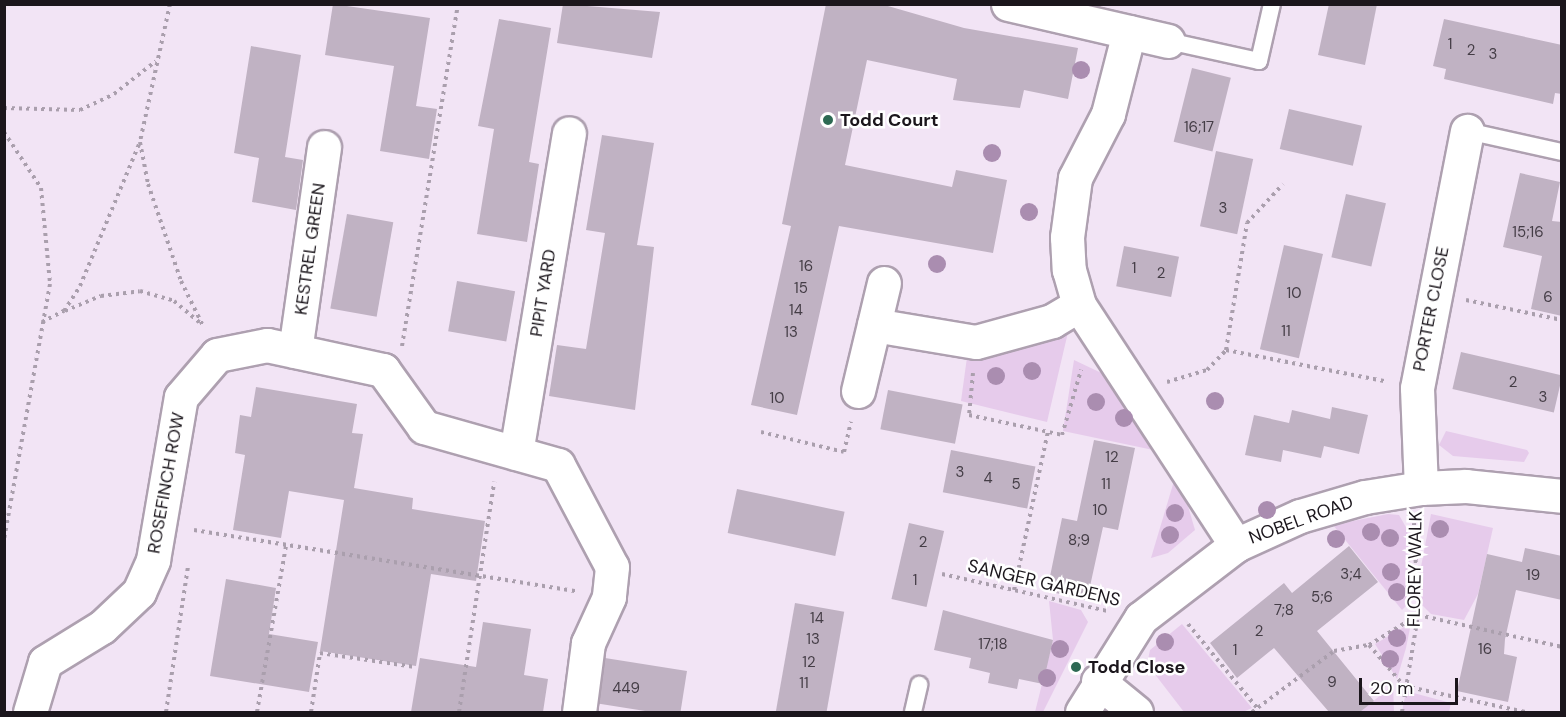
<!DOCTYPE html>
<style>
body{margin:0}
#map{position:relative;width:1566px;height:717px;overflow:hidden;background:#f2e4f5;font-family:"DM Sans",sans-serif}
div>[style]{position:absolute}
.green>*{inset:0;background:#e6cbeb}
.building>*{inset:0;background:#c0b2c3;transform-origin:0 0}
.path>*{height:4px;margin-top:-2px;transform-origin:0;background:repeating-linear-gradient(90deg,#aa9fad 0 3px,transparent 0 7.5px)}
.roads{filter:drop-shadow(2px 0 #aea0b0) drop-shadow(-2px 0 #aea0b0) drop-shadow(0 2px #aea0b0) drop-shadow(0 -2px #aea0b0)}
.lane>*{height:16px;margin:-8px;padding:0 8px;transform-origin:8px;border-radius:8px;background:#fff}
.street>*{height:33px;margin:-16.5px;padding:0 16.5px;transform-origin:16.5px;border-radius:16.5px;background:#fff}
.trees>*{width:18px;height:18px;margin:-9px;border-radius:50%;background:#aa8db0}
.dots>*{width:16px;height:16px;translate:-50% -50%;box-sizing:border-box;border:3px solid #fff;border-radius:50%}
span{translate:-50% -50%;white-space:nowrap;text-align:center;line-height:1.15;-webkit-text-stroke:5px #fff;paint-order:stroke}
.number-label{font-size:15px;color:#443d46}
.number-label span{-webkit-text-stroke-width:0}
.poi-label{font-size:18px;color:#1b161c;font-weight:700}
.left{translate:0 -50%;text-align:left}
.street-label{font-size:18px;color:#1b161c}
.frame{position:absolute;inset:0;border:6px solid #1b161c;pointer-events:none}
.scale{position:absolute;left:1359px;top:678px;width:99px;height:27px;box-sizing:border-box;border:3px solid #1b161c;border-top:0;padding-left:8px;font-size:18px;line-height:21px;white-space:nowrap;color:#1b161c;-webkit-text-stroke:4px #fff;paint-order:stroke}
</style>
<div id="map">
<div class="green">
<div style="clip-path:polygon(1069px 328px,1047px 422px,961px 401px,968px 350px)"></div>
<div style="clip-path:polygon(1074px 360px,1112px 378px,1158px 451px,1063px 431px)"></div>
<div style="clip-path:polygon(1446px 431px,1527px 450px,1529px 453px,1524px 462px,1453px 456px,1439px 445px)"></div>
<div style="clip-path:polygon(1174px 481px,1183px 489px,1195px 530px,1168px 553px,1151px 558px)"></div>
<div style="clip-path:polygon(1388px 514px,1399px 515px,1407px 529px,1414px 598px,1402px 610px,1333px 525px)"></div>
<div style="clip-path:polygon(1431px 514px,1493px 528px,1478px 594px,1464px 620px,1431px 614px,1422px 605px,1418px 583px)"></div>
<div style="clip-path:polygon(1049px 601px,1081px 610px,1088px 622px,1043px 712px,1035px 712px,1053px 640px)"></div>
<div style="clip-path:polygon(1411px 623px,1406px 648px,1397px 679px,1375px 644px)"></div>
<div style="clip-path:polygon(1182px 624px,1252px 708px,1243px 712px,1184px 712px,1147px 664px,1150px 650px)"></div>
<div style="clip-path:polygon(1393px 685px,1394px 712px,1360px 712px)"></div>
<div style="clip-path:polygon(1406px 691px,1451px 703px,1449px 712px,1402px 712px)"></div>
</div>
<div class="building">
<div style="clip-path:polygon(333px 4px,430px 18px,416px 106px,437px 109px,429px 159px,380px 151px,394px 66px,325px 55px)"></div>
<div style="clip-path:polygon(563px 4px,660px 12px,652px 58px,557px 43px)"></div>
<div style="clip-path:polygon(826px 4px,881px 4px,964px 28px,1078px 48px,1068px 99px,1024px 90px,1020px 108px,953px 100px,957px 79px,867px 60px,845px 165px,952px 187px,956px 170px,1007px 180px,993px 253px,839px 226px,797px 415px,751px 405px,791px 226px,782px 224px)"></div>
<div style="clip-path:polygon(1329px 4px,1377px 4px,1365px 65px,1318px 55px)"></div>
<div style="clip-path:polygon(499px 19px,551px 28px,529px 162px,539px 164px,527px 242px,477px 234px,494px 129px,478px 126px)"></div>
<div style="clip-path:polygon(1444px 19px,1562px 45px,1562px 94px,1555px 93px,1553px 104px,1444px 79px,1446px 69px,1433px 66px)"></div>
<div style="clip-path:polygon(251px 46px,301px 55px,285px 157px,303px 160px,296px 210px,252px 202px,259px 158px,234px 153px)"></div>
<div style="left:1192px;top:68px;width:40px;height:76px;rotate:14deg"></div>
<div style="left:1289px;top:109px;width:75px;height:41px;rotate:13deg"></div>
<div style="clip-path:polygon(602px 135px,654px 143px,637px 245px,654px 247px,635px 410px,549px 396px,557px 345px,586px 349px,605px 233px,586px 230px)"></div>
<div style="left:1216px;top:151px;width:38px;height:77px;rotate:12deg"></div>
<div style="clip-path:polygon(1520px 173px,1560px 182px,1552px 221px,1562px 222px,1562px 316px,1531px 309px,1542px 256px,1503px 247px)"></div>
<div style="left:1346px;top:194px;width:41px;height:65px;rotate:13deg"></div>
<div style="left:347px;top:214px;width:47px;height:96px;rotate:10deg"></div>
<div style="left:1284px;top:245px;width:40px;height:107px;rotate:13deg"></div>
<div style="left:1124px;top:246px;width:56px;height:41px;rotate:11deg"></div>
<div style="left:457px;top:281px;width:59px;height:51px;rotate:10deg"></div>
<div style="left:1461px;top:352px;width:104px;height:38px;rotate:13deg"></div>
<div style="clip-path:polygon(256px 387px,357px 404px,352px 433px,363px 434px,354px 488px,413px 498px,412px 509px,485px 521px,476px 581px,431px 574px,416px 666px,320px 651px,344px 500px,289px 491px,281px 538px,233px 530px,245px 455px,235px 453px,240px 415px,251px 417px)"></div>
<div style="left:888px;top:390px;width:76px;height:40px;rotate:11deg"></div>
<div style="clip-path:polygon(1332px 407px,1368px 415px,1359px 454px,1324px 446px,1321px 458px,1283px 450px,1281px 462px,1245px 455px,1254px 415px,1289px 423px,1292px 410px,1330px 419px)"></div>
<div style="clip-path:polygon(1094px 440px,1135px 448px,1118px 530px,1103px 527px,1087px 600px,1047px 591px,1062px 518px,1077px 521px)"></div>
<div style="left:951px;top:450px;width:86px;height:43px;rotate:11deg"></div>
<div style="left:737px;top:489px;width:110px;height:45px;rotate:12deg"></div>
<div style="left:909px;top:523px;width:36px;height:78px;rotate:13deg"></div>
<div style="clip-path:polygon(1349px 546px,1378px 582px,1317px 631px,1374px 701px,1360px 712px,1329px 712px,1274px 648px,1237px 678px,1210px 643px,1284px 583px,1292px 593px)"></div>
<div style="clip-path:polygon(1525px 548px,1562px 556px,1562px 600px,1516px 590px,1505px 639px,1504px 654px,1517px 657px,1508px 702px,1457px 691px,1487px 554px,1522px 562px)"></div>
<div style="clip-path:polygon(226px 579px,276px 588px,269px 634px,318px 642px,309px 692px,210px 676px)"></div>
<div style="left:795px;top:603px;width:50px;height:111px;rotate:10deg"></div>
<div style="clip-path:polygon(943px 610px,1053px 640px,1043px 684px,1019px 679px,1017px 689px,988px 683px,990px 673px,969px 668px,971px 658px,934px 650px)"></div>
<div style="clip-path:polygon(483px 622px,531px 629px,524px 675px,548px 679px,543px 712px,411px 712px,420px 658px,476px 667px)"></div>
<div style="left:605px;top:658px;width:83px;height:46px;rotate:9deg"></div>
</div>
<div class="path">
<div style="left:170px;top:4px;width:141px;rotate:102.3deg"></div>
<div style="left:140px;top:142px;width:43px;rotate:79.2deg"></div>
<div style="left:148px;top:184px;width:102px;rotate:71.2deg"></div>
<div style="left:181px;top:281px;width:52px;rotate:63.9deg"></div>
<div style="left:4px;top:108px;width:76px;rotate:1.5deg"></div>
<div style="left:80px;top:110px;width:38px;rotate:-25deg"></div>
<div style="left:114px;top:94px;width:53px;rotate:-38.2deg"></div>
<div style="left:4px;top:132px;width:67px;rotate:56.5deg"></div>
<div style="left:41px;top:188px;width:96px;rotate:84.6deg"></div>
<div style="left:50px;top:284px;width:259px;rotate:100.2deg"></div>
<div style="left:1466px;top:300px;width:98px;rotate:11.8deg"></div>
<div style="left:65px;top:311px;width:39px;rotate:-23deg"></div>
<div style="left:101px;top:296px;width:39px;rotate:-7deg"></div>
<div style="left:140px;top:291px;width:35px;rotate:16deg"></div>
<div style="left:174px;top:301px;width:34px;rotate:40deg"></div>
<div style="left:42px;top:322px;width:25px;rotate:-27deg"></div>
<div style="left:64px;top:311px;width:30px;rotate:-57deg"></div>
<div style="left:80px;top:286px;width:156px;rotate:-67.4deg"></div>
<div style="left:402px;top:346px;width:347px;rotate:-80.7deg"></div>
<div style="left:1226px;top:350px;width:161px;rotate:11.1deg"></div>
<div style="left:973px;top:373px;width:42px;rotate:95.4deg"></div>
<div style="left:969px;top:415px;width:95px;rotate:12.1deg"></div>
<div style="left:1062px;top:435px;width:68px;rotate:-73.7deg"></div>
<div style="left:1167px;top:382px;width:42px;rotate:-16.7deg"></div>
<div style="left:1207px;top:370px;width:28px;rotate:-46deg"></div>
<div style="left:1226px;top:350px;width:129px;rotate:-80.6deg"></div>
<div style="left:1247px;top:223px;width:53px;rotate:-47.3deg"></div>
<div style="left:761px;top:432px;width:85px;rotate:13.5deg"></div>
<div style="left:844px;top:452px;width:31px;rotate:-77deg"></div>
<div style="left:194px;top:530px;width:387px;rotate:9.1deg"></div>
<div style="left:942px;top:574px;width:170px;rotate:12.6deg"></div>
<div style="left:1014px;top:590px;width:162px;rotate:-77.9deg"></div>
<div style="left:1188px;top:624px;width:110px;rotate:50.5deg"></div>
<div style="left:1369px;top:645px;width:57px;rotate:-31.5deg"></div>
<div style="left:1418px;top:615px;width:148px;rotate:12.5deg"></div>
<div style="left:166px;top:712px;width:147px;rotate:-81.4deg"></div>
<div style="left:257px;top:712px;width:169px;rotate:-80.1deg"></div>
<div style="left:311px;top:712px;width:60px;rotate:-81.3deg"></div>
<div style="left:320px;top:653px;width:96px;rotate:8.4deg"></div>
<div style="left:459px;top:712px;width:233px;rotate:-81.3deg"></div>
<div style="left:1252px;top:712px;width:102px;rotate:-36.6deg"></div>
<div style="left:1334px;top:651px;width:36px;rotate:-10deg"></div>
<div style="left:1369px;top:645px;width:54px;rotate:49.5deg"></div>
<div style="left:1404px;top:686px;width:124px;rotate:12.1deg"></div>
<div style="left:1402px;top:712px;width:98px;rotate:-80.6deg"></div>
<div style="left:1418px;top:615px;width:92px;rotate:-92.5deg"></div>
</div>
<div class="roads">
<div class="lane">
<div style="left:1168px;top:41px;width:93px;rotate:12.4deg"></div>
<div style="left:1259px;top:61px;width:58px;rotate:-77.2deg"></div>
<div style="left:1467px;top:131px;width:97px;rotate:12.5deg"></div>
<div style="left:913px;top:712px;width:28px;rotate:-77deg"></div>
</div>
<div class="street">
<div style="left:1008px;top:4px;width:164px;rotate:13deg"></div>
<div style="left:1129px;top:32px;width:85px;rotate:104.4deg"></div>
<div style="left:1108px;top:114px;width:72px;rotate:117.3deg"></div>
<div style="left:1075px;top:178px;width:60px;rotate:97.7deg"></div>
<div style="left:1067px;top:237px;width:33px;rotate:87deg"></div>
<div style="left:1069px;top:270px;width:36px;rotate:74deg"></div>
<div style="left:1079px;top:305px;width:287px;rotate:56.8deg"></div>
<div style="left:874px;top:325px;width:103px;rotate:9.5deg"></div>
<div style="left:976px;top:342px;width:79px;rotate:-15.4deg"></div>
<div style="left:1052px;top:321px;width:31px;rotate:-31deg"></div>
<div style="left:295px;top:351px;width:206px;rotate:-81.9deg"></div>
<div style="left:858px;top:391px;width:111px;rotate:-76.5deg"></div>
<div style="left:516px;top:453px;width:324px;rotate:-80.6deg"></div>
<div style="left:1421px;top:488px;width:100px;rotate:-92.3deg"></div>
<div style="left:1417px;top:388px;width:262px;rotate:-79deg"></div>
<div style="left:1098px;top:681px;width:49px;rotate:39.2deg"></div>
<div style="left:30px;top:712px;width:52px;rotate:-73.3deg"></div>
<div style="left:45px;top:662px;width:67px;rotate:-31.6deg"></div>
<div style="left:102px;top:627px;width:51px;rotate:-43.4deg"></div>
<div style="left:139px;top:592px;width:35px;rotate:-66deg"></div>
<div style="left:153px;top:560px;width:165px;rotate:-80.3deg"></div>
<div style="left:181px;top:397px;width:55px;rotate:-49.4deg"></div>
<div style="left:217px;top:355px;width:51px;rotate:-11.3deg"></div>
<div style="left:267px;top:345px;width:119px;rotate:12.2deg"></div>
<div style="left:383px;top:370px;width:70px;rotate:54.3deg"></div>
<div style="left:424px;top:427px;width:139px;rotate:15.8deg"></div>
<div style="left:558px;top:465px;width:115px;rotate:62.1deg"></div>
<div style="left:612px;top:567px;width:30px;rotate:96deg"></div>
<div style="left:609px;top:597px;width:51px;rotate:114.5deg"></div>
<div style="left:588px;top:643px;width:70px;rotate:97.4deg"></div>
<div style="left:1082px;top:712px;width:111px;rotate:-57.9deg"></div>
<div style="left:1141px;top:618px;width:120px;rotate:-37.5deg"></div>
<div style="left:1236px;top:545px;width:70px;rotate:-24.4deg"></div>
<div style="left:1300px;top:516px;width:68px;rotate:-16.3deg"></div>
<div style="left:1365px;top:497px;width:57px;rotate:-9.1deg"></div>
<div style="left:1421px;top:488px;width:45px;rotate:-2.5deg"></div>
<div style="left:1466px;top:486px;width:97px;rotate:5.9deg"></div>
</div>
</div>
<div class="trees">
<div style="left:1081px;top:70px"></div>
<div style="left:992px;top:153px"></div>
<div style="left:1029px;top:212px"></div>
<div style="left:937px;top:264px"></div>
<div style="left:1032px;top:371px"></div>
<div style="left:996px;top:376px"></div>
<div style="left:1215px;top:401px"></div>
<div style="left:1096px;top:402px"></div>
<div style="left:1124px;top:418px"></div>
<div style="left:1267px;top:510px"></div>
<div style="left:1175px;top:513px"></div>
<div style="left:1440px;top:529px"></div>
<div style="left:1371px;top:532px"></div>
<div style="left:1170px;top:535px"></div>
<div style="left:1390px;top:538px"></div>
<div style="left:1336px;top:539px"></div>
<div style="left:1391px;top:572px"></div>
<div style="left:1397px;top:592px"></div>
<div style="left:1397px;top:638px"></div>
<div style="left:1165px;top:642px"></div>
<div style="left:1060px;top:649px"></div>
<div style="left:1390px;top:659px"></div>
<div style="left:1047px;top:678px"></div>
</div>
<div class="dots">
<div style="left:828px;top:120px;background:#2d6953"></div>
<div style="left:1076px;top:667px;background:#2d6953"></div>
</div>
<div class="number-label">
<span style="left:1450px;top:45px">1</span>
<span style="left:1471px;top:51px">2</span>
<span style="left:1493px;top:55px">3</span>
<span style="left:1199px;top:128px">16;17</span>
<span style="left:1223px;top:209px">3</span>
<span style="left:1528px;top:233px">15;16</span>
<span style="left:806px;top:267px">16</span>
<span style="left:1134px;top:269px">1</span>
<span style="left:1161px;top:274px">2</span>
<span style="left:801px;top:289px">15</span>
<span style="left:1294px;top:294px">10</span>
<span style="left:1548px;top:298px">6</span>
<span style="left:796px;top:311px">14</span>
<span style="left:1286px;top:332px">11</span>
<span style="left:791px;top:333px">13</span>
<span style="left:1513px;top:383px">2</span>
<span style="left:1543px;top:398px">3</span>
<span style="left:777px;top:399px">10</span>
<span style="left:1112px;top:458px">12</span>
<span style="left:960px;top:473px">3</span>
<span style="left:988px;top:479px">4</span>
<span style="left:1016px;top:485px">5</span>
<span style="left:1106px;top:485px">11</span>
<span style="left:1100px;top:511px">10</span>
<span style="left:1079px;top:541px">8;9</span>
<span style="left:923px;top:543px">2</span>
<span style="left:1351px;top:575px">3;4</span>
<span style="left:1533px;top:576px">19</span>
<span style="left:915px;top:581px">1</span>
<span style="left:1322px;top:598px">5;6</span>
<span style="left:1284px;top:611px">7;8</span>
<span style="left:817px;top:619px">14</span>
<span style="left:1259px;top:632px">2</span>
<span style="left:813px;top:640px">13</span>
<span style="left:993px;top:645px">17;18</span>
<span style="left:1485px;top:650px">16</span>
<span style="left:1235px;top:651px">1</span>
<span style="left:809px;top:663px">12</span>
<span style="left:1332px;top:683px">9</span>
<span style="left:804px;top:684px">11</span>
<span style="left:626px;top:689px">449</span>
</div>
<div class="poi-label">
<span class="left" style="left:840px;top:120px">Todd Court</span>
<span class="left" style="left:1088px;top:667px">Todd Close</span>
</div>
<div class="street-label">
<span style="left:310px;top:249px;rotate:-82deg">KESTREL GREEN</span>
<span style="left:543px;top:293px;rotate:-81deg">PIPIT YARD</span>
<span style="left:1431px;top:309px;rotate:-79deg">PORTER CLOSE</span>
<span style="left:166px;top:483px;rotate:-80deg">ROSEFINCH ROW</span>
<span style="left:1301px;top:520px;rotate:-20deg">NOBEL ROAD</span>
<span style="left:1415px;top:569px;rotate:-89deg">FLOREY WALK</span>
<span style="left:1044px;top:583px;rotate:13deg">SANGER GARDENS</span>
</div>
<div class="frame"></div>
<div class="scale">20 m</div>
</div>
